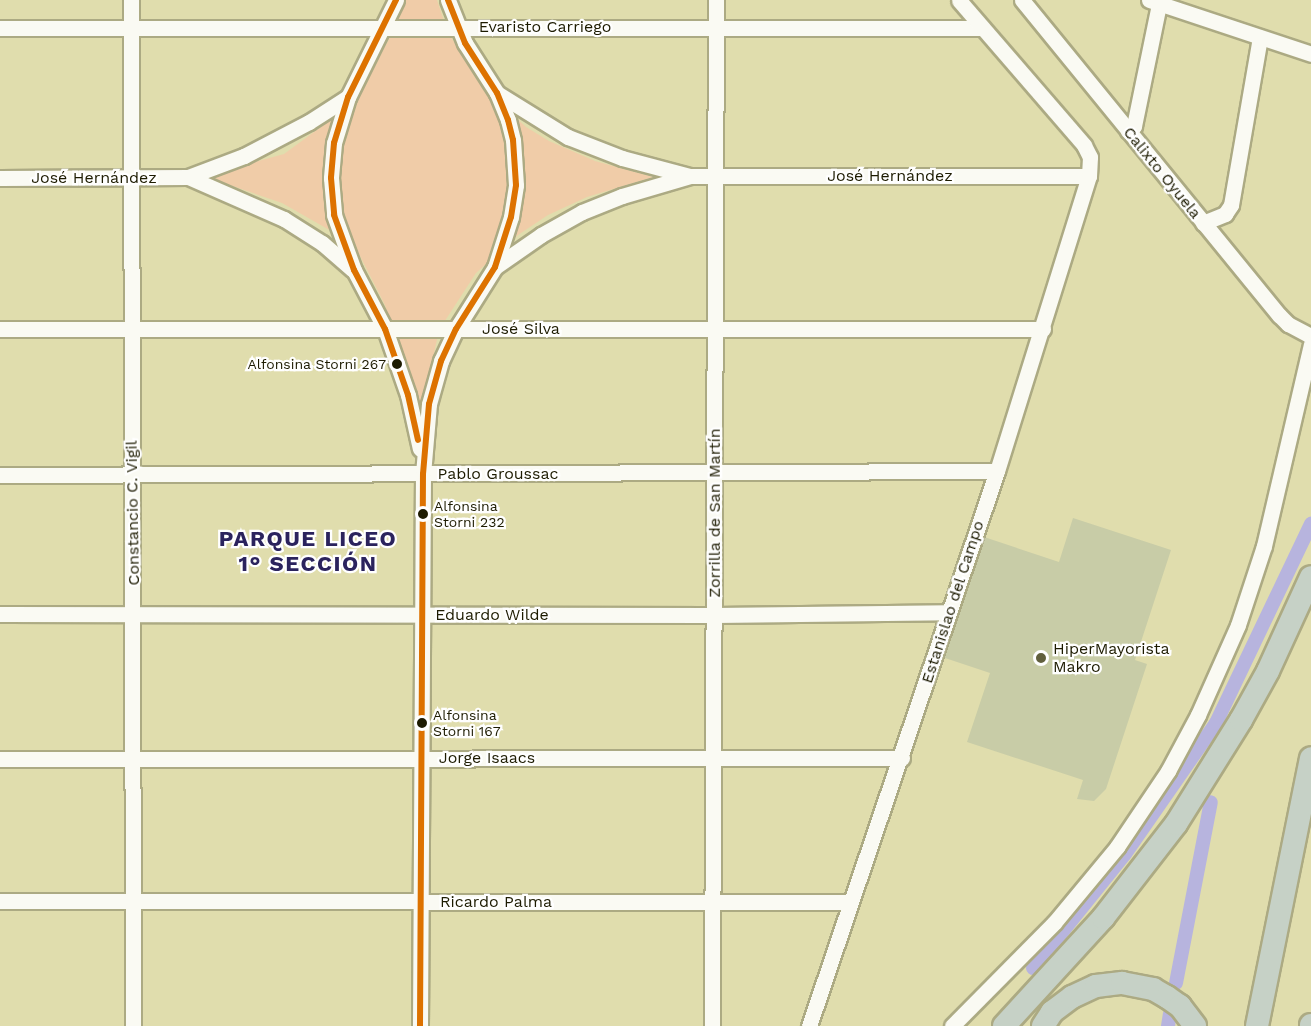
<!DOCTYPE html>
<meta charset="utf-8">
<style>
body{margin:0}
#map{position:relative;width:1311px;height:1026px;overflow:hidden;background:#e0ddad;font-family:"Work Sans",sans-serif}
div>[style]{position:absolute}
.green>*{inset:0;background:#f0cca8}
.canal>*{height:14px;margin:-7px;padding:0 7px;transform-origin:7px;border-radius:7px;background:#b7b4de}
.building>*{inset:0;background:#c8cca7}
.roads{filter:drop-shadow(2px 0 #acaa83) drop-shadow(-2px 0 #acaa83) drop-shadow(0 2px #acaa83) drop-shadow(0 -2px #acaa83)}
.minor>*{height:15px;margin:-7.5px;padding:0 7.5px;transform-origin:7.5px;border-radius:7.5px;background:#fafaf3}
.highway>*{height:22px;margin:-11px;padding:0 11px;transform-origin:11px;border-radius:11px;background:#c6d1c6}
.bus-1>*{height:6px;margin:-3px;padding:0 3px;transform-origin:3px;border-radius:3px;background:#dd7200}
.dots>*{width:16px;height:16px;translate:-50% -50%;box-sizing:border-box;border:3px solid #fff;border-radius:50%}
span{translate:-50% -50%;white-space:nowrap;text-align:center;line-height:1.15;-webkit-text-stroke:4.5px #fff;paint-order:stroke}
.bus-label{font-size:14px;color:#1d1b01}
.right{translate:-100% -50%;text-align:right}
.left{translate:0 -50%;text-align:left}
.street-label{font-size:16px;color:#1d1b01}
.poi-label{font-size:16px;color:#1d1b01}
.district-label{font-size:22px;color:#2b235d;font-weight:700;letter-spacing:1.5px}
</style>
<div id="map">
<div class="green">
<div style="clip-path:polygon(403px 0,437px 0,448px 33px,489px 93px,526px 127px,549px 141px,595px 161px,653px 177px,587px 197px,548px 215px,518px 235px,476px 273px,439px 330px,420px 419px,385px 305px,354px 244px,282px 203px,203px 176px,284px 154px,355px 102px,394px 30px)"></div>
</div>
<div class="canal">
<div style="left:1033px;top:968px;width:146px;rotate:-51.1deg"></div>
<div style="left:1125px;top:854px;width:160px;rotate:-55.2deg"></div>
<div style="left:1216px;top:723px;width:221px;rotate:-64.5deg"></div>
<div style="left:1176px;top:983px;width:184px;rotate:-79.1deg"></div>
<div style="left:1168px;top:1026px;width:12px;rotate:-81deg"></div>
</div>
<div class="building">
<div style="clip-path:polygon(1073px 518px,1171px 550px,1135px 660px,1147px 664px,1106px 789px,1094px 801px,1077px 799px,1083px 780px,967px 742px,990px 673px,942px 657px,981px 536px,1059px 562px)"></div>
</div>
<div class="roads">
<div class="minor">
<div style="left:131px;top:0;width:1026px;rotate:89.89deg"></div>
<div style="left:396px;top:0;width:108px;rotate:116.3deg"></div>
<div style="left:348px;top:97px;width:48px;rotate:106.9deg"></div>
<div style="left:334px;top:143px;width:35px;rotate:95deg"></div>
<div style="left:331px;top:178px;width:37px;rotate:85deg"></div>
<div style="left:334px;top:215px;width:59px;rotate:70deg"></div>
<div style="left:354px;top:270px;width:67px;rotate:62.3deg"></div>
<div style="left:385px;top:329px;width:70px;rotate:70.8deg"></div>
<div style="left:408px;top:395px;width:55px;rotate:77.5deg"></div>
<div style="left:1022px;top:0;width:407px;rotate:50.8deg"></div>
<div style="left:1279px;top:315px;width:13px;rotate:45deg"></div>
<div style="left:1288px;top:324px;width:26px;rotate:28deg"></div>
<div style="left:1149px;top:0;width:171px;rotate:18.4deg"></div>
<div style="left:0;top:28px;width:982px"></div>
<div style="left:497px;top:93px;width:84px;rotate:31.8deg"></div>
<div style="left:568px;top:137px;width:58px;rotate:21.3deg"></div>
<div style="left:622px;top:158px;width:70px;rotate:14.8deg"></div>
<div style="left:690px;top:176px;width:399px"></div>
<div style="left:1128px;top:131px;width:8px;rotate:-40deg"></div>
<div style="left:1134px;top:126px;width:125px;rotate:-78.4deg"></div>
<div style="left:188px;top:177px;width:105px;rotate:23.6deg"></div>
<div style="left:284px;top:219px;width:45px;rotate:32.3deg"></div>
<div style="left:322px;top:243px;width:40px;rotate:41deg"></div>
<div style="left:0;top:178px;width:188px;rotate:-0.3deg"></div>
<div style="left:188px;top:177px;width:60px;rotate:-20.6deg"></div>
<div style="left:244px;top:156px;width:73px;rotate:-27.6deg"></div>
<div style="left:309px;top:122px;width:46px;rotate:-32.7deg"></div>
<div style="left:1203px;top:223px;width:24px;rotate:-22deg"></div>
<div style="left:1225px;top:214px;width:11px;rotate:-56deg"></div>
<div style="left:1231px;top:205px;width:170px;rotate:-80.2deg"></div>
<div style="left:495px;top:267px;width:56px;rotate:-34.8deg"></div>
<div style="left:541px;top:235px;width:47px;rotate:-29.3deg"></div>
<div style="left:582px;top:212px;width:43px;rotate:-21.8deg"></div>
<div style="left:622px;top:196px;width:71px;rotate:-16.4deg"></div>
<div style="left:0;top:329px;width:1043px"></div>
<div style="left:0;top:475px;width:997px;rotate:-0.23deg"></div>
<div style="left:0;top:614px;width:715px;rotate:0.08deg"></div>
<div style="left:715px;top:615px;width:234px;rotate:-0.7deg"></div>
<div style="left:0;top:759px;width:902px;rotate:-0.06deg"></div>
<div style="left:0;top:901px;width:849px;rotate:0.07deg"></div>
<div style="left:420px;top:1026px;width:552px;rotate:-89.69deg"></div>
<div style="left:423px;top:474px;width:70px;rotate:-85.1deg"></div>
<div style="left:429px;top:404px;width:45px;rotate:-74.4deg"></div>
<div style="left:441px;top:361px;width:35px;rotate:-65deg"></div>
<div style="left:456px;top:329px;width:73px;rotate:-57.8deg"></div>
<div style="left:495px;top:267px;width:52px;rotate:-72.3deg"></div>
<div style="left:511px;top:217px;width:32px;rotate:-81deg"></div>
<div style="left:516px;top:185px;width:45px;rotate:-93.8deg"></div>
<div style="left:513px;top:140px;width:21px;rotate:-104deg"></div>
<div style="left:508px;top:120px;width:29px;rotate:-112deg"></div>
<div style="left:497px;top:93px;width:59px;rotate:-122.6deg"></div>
<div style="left:465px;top:43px;width:46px;rotate:-111.6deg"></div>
<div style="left:712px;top:1026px;width:1026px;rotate:-89.78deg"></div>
<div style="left:809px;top:1026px;width:586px;rotate:-71.29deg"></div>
<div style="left:997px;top:471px;width:309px;rotate:-72.7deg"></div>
<div style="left:1089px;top:176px;width:19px;rotate:-87deg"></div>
<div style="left:1090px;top:157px;width:13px;rotate:-117deg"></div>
<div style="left:1084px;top:145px;width:191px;rotate:-130.8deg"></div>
<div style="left:952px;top:1026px;width:145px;rotate:-45.3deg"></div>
<div style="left:1054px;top:923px;width:99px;rotate:-50.3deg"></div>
<div style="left:1117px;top:847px;width:92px;rotate:-56.1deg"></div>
<div style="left:1168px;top:771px;width:64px;rotate:-61.8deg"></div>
<div style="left:1198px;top:715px;width:98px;rotate:-66deg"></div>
<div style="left:1238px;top:625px;width:83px;rotate:-71.8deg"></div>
<div style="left:1264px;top:546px;width:207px;rotate:-76.9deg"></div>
</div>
<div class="highway">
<div style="left:1004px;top:1026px;width:147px;rotate:-47.5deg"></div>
<div style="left:1103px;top:918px;width:119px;rotate:-52.2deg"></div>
<div style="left:1176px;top:824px;width:123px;rotate:-58deg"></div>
<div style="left:1241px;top:720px;width:56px;rotate:-61.1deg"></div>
<div style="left:1268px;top:671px;width:103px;rotate:-65.4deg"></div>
<div style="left:1043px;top:1026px;width:17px;rotate:-57deg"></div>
<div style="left:1052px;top:1012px;width:25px;rotate:-37deg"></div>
<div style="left:1072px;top:997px;width:26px;rotate:-25deg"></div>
<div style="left:1096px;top:986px;width:26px;rotate:-7deg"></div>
<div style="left:1122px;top:983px;width:32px;rotate:11deg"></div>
<div style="left:1153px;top:989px;width:16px;rotate:30deg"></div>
<div style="left:1167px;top:997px;width:16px;rotate:35deg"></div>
<div style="left:1180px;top:1006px;width:25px;rotate:53deg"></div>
<div style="left:1257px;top:1026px;width:273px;rotate:-78.6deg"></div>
<div style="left:1311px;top:1026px;width:1px;rotate:-90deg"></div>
</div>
</div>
<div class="bus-1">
<div style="left:396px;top:0;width:108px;rotate:116.3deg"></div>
<div style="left:348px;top:97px;width:48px;rotate:106.9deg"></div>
<div style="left:334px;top:143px;width:35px;rotate:95deg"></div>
<div style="left:331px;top:178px;width:37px;rotate:85deg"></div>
<div style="left:334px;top:215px;width:59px;rotate:70deg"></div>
<div style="left:354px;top:270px;width:67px;rotate:62.3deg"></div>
<div style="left:385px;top:329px;width:70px;rotate:70.8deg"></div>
<div style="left:408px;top:395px;width:46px;rotate:77.5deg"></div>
<div style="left:420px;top:1026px;width:552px;rotate:-89.69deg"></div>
<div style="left:423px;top:474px;width:70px;rotate:-85.1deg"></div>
<div style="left:429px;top:404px;width:45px;rotate:-74.4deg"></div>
<div style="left:441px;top:361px;width:35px;rotate:-65deg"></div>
<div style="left:456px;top:329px;width:73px;rotate:-57.8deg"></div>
<div style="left:495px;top:267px;width:52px;rotate:-72.3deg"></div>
<div style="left:511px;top:217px;width:32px;rotate:-81deg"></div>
<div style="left:516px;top:185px;width:45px;rotate:-93.8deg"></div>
<div style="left:513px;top:140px;width:21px;rotate:-104deg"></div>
<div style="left:508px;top:120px;width:29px;rotate:-112deg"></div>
<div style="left:497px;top:93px;width:59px;rotate:-122.6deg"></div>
<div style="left:465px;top:43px;width:46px;rotate:-111.6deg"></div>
</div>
<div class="dots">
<div style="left:397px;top:364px;background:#1d1b01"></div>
<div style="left:423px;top:514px;background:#1d1b01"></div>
<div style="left:1041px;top:658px;background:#615f3d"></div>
<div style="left:422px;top:723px;background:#1d1b01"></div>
</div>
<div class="bus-label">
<span class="right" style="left:386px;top:364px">Alfonsina Storni 267</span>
<span class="left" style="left:434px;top:514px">Alfonsina<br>Storni 232</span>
<span class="left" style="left:433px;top:723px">Alfonsina<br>Storni 167</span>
</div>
<div class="street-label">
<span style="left:545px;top:27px">Evaristo Carriego</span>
<span style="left:1162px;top:173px;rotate:51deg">Calixto Oyuela</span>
<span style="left:890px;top:176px">José Hernández</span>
<span style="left:94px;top:178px">José Hernández</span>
<span style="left:521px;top:329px">José Silva</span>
<span style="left:498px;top:474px">Pablo Groussac</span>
<span style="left:133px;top:513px;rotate:-91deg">Constancio C. Vigil</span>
<span style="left:715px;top:513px;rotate:-90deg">Zorrilla de San Martín</span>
<span style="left:953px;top:602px;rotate:-72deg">Estanislao del Campo</span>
<span style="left:492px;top:615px">Eduardo Wilde</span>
<span style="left:487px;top:758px">Jorge Isaacs</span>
<span style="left:496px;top:902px">Ricardo Palma</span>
</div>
<div class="poi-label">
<span class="left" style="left:1053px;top:658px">HiperMayorista<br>Makro</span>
</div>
<div class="district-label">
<span style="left:308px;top:551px">PARQUE LICEO<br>1° SECCIÓN</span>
</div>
</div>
